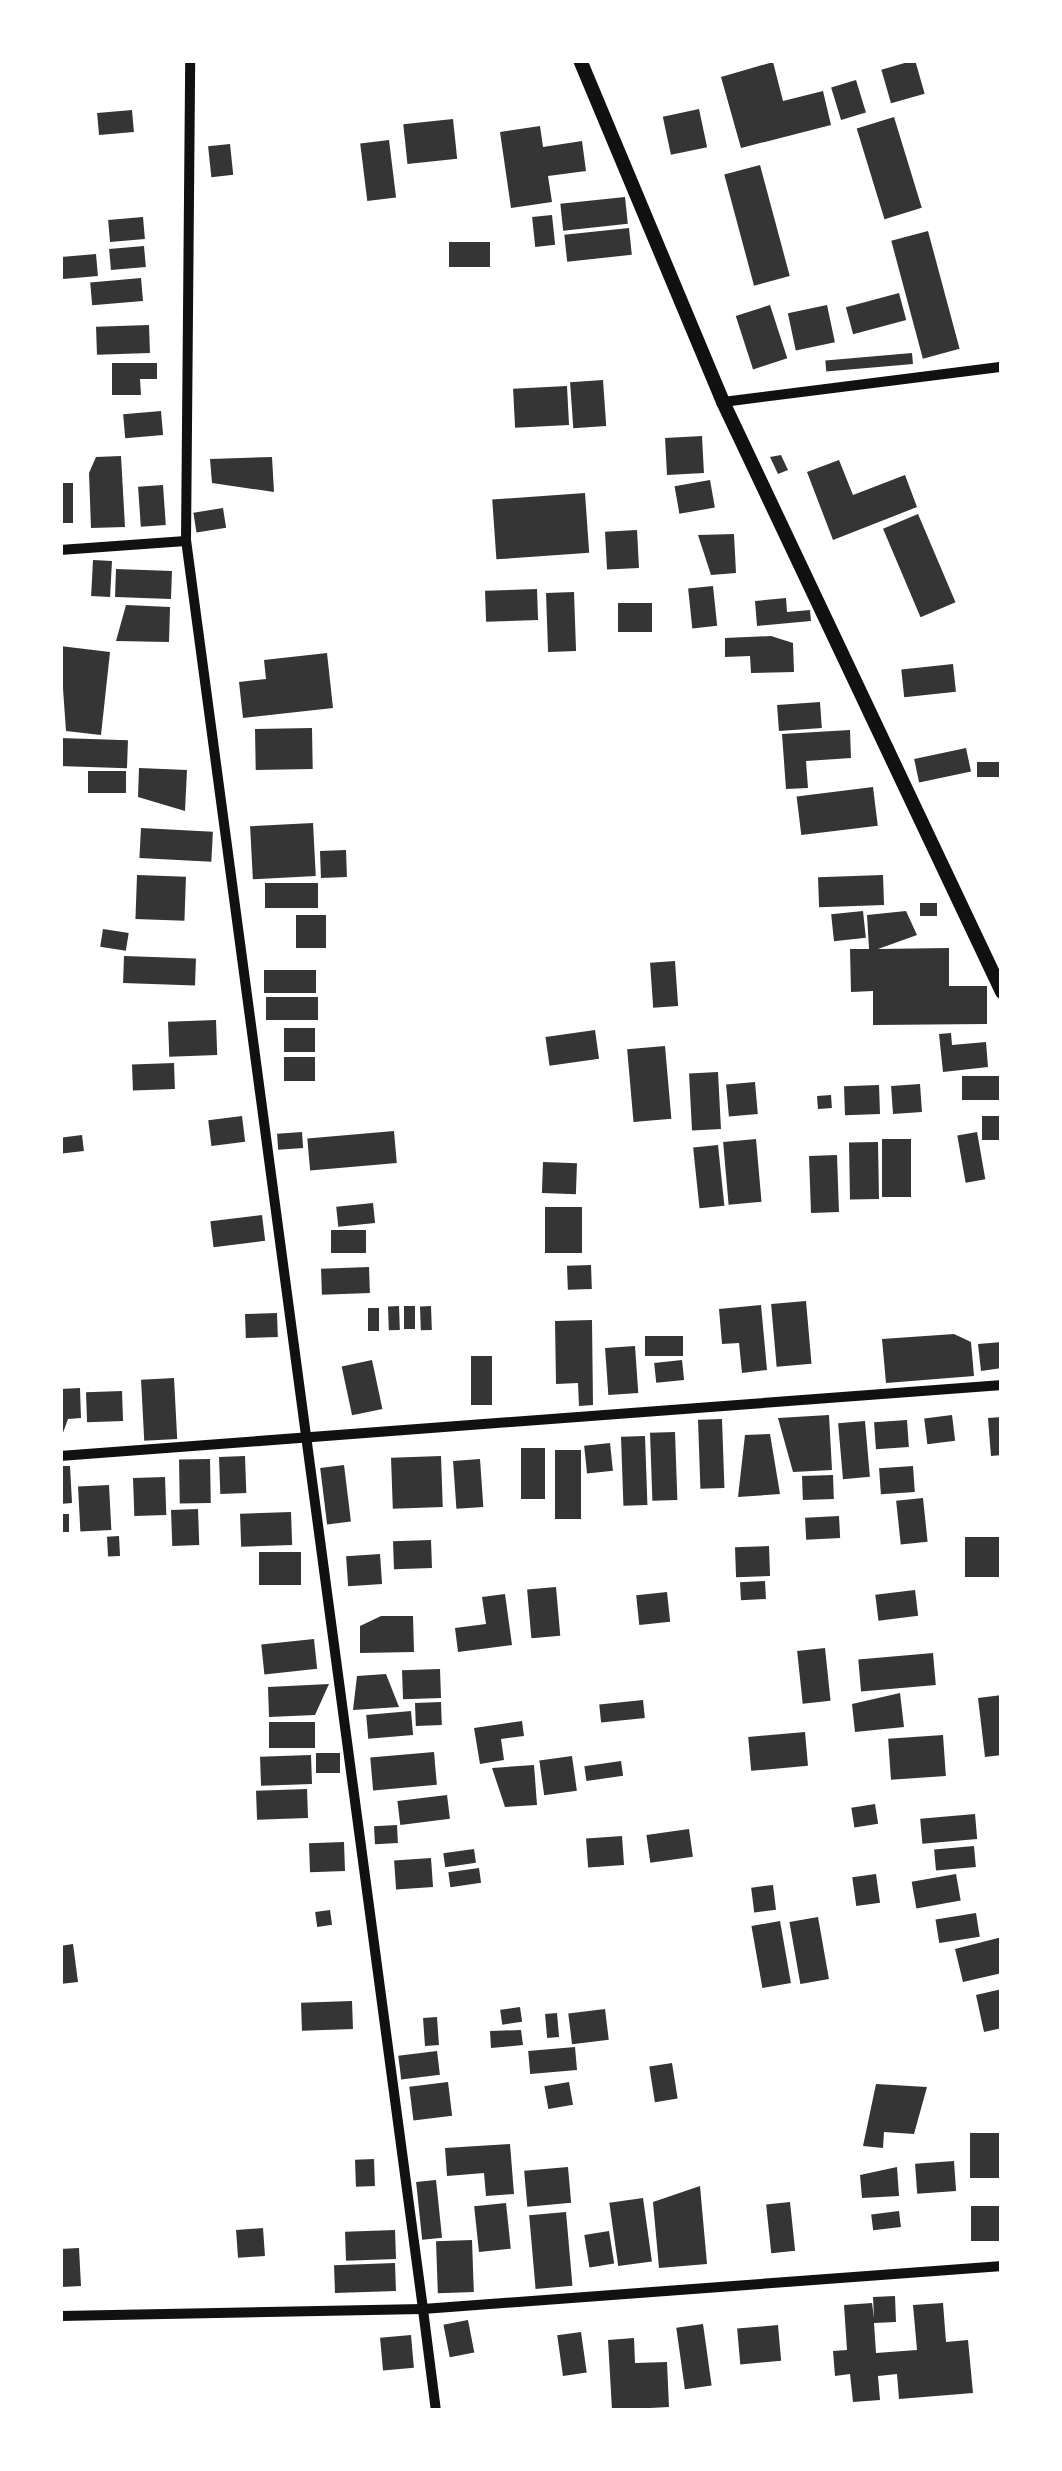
<!DOCTYPE html>
<style>
body{margin:0}
#map{position:relative;width:1062px;height:2471px;overflow:hidden;background:#fff;font-family:Karla,sans-serif}
div>[style]{position:absolute}
.building>*{inset:0;background:#353535;transform-origin:0 0}
.minor>*{height:10px;margin:-5px;padding:0 5px;transform-origin:5px;border-radius:5px;background:#111}
.tertiary>*{height:14px;margin:-7px;padding:0 7px;transform-origin:7px;border-radius:7px;background:#111}
span{translate:-50% -50%;white-space:nowrap;text-align:center;line-height:1.15;-webkit-text-stroke:9px #fff;paint-order:stroke}
.frame{position:absolute;inset:0;border:63px solid #fff;pointer-events:none}
</style>
<div id="map">
<div class="building">
<div style="left:915px;top:60px;width:35px;height:35px;rotate:74deg"></div>
<div style="clip-path:polygon(773px 62px,783px 101px,823px 91px,831px 125px,741px 148px,721px 77px)"></div>
<div style="left:856px;top:80px;width:34px;height:26px;rotate:73deg"></div>
<div style="left:699px;top:109px;width:39px;height:37px;rotate:78deg"></div>
<div style="left:132px;top:110px;width:22px;height:35px;rotate:85deg"></div>
<div style="left:894px;top:117px;width:95px;height:39px;rotate:73deg"></div>
<div style="left:453px;top:119px;width:40px;height:50px;rotate:84deg"></div>
<div style="clip-path:polygon(540px 126px,543px 147px,582px 141px,586px 171px,548px 176px,552px 202px,511px 208px,500px 132px)"></div>
<div style="left:389px;top:140px;width:58px;height:29px;rotate:83deg"></div>
<div style="left:230px;top:144px;width:31px;height:22px;rotate:84deg"></div>
<div style="left:760px;top:165px;width:115px;height:37px;rotate:75deg"></div>
<div style="left:625px;top:197px;width:27px;height:65px;rotate:84deg"></div>
<div style="left:552px;top:215px;width:30px;height:20px;rotate:84deg"></div>
<div style="left:143px;top:217px;width:22px;height:35px;rotate:85deg"></div>
<div style="left:629px;top:228px;width:27px;height:65px;rotate:84deg"></div>
<div style="left:928px;top:231px;width:122px;height:38px;rotate:75deg"></div>
<div style="left:449px;top:242px;width:41px;height:25px"></div>
<div style="left:144px;top:246px;width:21px;height:35px;rotate:85deg"></div>
<div style="left:96px;top:254px;width:22px;height:35px;rotate:85deg"></div>
<div style="left:141px;top:278px;width:23px;height:51px;rotate:85deg"></div>
<div style="left:899px;top:293px;width:28px;height:55px;rotate:75deg"></div>
<div style="left:770px;top:305px;width:56px;height:36px;rotate:72deg"></div>
<div style="left:827px;top:305px;width:38px;height:40px;rotate:78deg"></div>
<div style="left:149px;top:325px;width:28px;height:53px;rotate:88deg"></div>
<div style="left:912px;top:353px;width:11px;height:87px;rotate:85deg"></div>
<div style="clip-path:polygon(112px 363px,157px 363px,157px 379px,140px 379px,141px 395px,112px 395px)"></div>
<div style="left:603px;top:380px;width:46px;height:33px;rotate:86deg"></div>
<div style="left:567px;top:386px;width:39px;height:54px;rotate:87deg"></div>
<div style="left:161px;top:411px;width:24px;height:38px;rotate:85deg"></div>
<div style="left:702px;top:436px;width:37px;height:37px;rotate:87deg"></div>
<div style="clip-path:polygon(781px 455px,788px 470px,778px 474px,770px 457px)"></div>
<div style="clip-path:polygon(121px 456px,125px 527px,91px 528px,89px 473px,96px 457px)"></div>
<div style="clip-path:polygon(272px 457px,274px 492px,212px 483px,210px 459px)"></div>
<div style="clip-path:polygon(839px 460px,853px 495px,905px 475px,917px 507px,833px 540px,807px 472px)"></div>
<div style="left:710px;top:480px;width:28px;height:36px;rotate:80deg"></div>
<div style="left:60px;top:483px;width:13px;height:40px"></div>
<div style="left:163px;top:485px;width:40px;height:25px;rotate:86deg"></div>
<div style="left:585px;top:493px;width:60px;height:93px;rotate:86deg"></div>
<div style="left:223px;top:508px;width:20px;height:30px;rotate:81deg"></div>
<div style="left:918px;top:514px;width:96px;height:38px;rotate:67deg"></div>
<div style="left:637px;top:530px;width:38px;height:32px;rotate:87deg"></div>
<div style="clip-path:polygon(734px 534px,736px 573px,711px 575px,698px 535px)"></div>
<div style="left:93px;top:560px;width:19px;height:36px;rotate:3deg"></div>
<div style="left:116px;top:569px;width:56px;height:28px;rotate:2deg"></div>
<div style="left:713px;top:586px;width:40px;height:25px;rotate:84deg"></div>
<div style="left:537px;top:589px;width:31px;height:52px;rotate:88deg"></div>
<div style="left:574px;top:592px;width:59px;height:28px;rotate:88deg"></div>
<div style="clip-path:polygon(786px 598px,787px 612px,810px 610px,811px 621px,757px 626px,755px 601px)"></div>
<div style="left:618px;top:603px;width:34px;height:29px"></div>
<div style="clip-path:polygon(126px 605px,170px 607px,169px 642px,116px 641px)"></div>
<div style="clip-path:polygon(771px 636px,793px 643px,794px 672px,751px 673px,750px 656px,725px 657px,725px 638px)"></div>
<div style="clip-path:polygon(60px 646px,110px 652px,101px 735px,66px 731px)"></div>
<div style="clip-path:polygon(327px 653px,333px 708px,243px 718px,239px 682px,266px 679px,264px 660px)"></div>
<div style="left:953px;top:664px;width:28px;height:52px;rotate:84deg"></div>
<div style="left:820px;top:702px;width:26px;height:43px;rotate:86deg"></div>
<div style="left:312px;top:728px;width:41px;height:57px;rotate:89deg"></div>
<div style="clip-path:polygon(850px 730px,851px 758px,806px 761px,808px 788px,786px 789px,782px 734px)"></div>
<div style="left:60px;top:738px;width:68px;height:28px;rotate:2deg"></div>
<div style="left:966px;top:748px;width:24px;height:53px;rotate:78deg"></div>
<div style="left:1002px;top:762px;width:15px;height:25px;rotate:90deg"></div>
<div style="clip-path:polygon(139px 768px,187px 770px,185px 811px,138px 797px)"></div>
<div style="left:126px;top:771px;width:22px;height:38px;rotate:90deg"></div>
<div style="left:873px;top:787px;width:39px;height:77px;rotate:83deg"></div>
<div style="left:313px;top:823px;width:53px;height:63px;rotate:87deg"></div>
<div style="left:141px;top:828px;width:72px;height:30px;rotate:3deg"></div>
<div style="left:346px;top:850px;width:27px;height:26px;rotate:88deg"></div>
<div style="left:137px;top:875px;width:49px;height:44px;rotate:2deg"></div>
<div style="left:883px;top:875px;width:30px;height:65px;rotate:88deg"></div>
<div style="left:318px;top:883px;width:25px;height:53px;rotate:90deg"></div>
<div style="left:937px;top:903px;width:13px;height:17px;rotate:90deg"></div>
<div style="left:863px;top:911px;width:27px;height:32px;rotate:84deg"></div>
<div style="clip-path:polygon(906px 911px,917px 935px,878px 949px,949px 948px,949px 986px,987px 986px,987px 1024px,873px 1025px,873px 991px,851px 992px,850px 949px,869px 949px,867px 915px)"></div>
<div style="left:296px;top:915px;width:30px;height:33px"></div>
<div style="left:103px;top:929px;width:26px;height:18px;rotate:9deg"></div>
<div style="left:124px;top:956px;width:72px;height:27px;rotate:2deg"></div>
<div style="left:675px;top:961px;width:45px;height:25px;rotate:86deg"></div>
<div style="left:316px;top:970px;width:23px;height:52px;rotate:90deg"></div>
<div style="left:318px;top:997px;width:23px;height:52px;rotate:90deg"></div>
<div style="left:216px;top:1020px;width:35px;height:48px;rotate:88deg"></div>
<div style="left:284px;top:1028px;width:31px;height:24px"></div>
<div style="left:595px;top:1030px;width:29px;height:50px;rotate:82deg"></div>
<div style="clip-path:polygon(951px 1033px,952px 1045px,986px 1042px,988px 1067px,943px 1072px,939px 1034px)"></div>
<div style="left:665px;top:1046px;width:73px;height:38px;rotate:85deg"></div>
<div style="left:284px;top:1057px;width:31px;height:24px"></div>
<div style="left:174px;top:1063px;width:26px;height:42px;rotate:88deg"></div>
<div style="left:718px;top:1072px;width:57px;height:29px;rotate:87deg"></div>
<div style="left:1002px;top:1076px;width:24px;height:40px;rotate:90deg"></div>
<div style="left:755px;top:1082px;width:32px;height:29px;rotate:85deg"></div>
<div style="left:920px;top:1084px;width:28px;height:29px;rotate:86deg"></div>
<div style="left:879px;top:1085px;width:29px;height:35px;rotate:88deg"></div>
<div style="left:831px;top:1095px;width:13px;height:14px;rotate:86deg"></div>
<div style="left:242px;top:1116px;width:26px;height:34px;rotate:83deg"></div>
<div style="left:1002px;top:1116px;width:24px;height:20px;rotate:90deg"></div>
<div style="left:394px;top:1131px;width:32px;height:87px;rotate:85deg"></div>
<div style="left:302px;top:1132px;width:16px;height:25px;rotate:86deg"></div>
<div style="left:977px;top:1132px;width:48px;height:20px;rotate:80deg"></div>
<div style="left:82px;top:1135px;width:16px;height:22px;rotate:83deg"></div>
<div style="left:756px;top:1139px;width:63px;height:33px;rotate:85deg"></div>
<div style="left:882px;top:1139px;width:29px;height:58px"></div>
<div style="left:878px;top:1142px;width:57px;height:29px;rotate:89deg"></div>
<div style="left:718px;top:1145px;width:61px;height:25px;rotate:84deg"></div>
<div style="left:837px;top:1155px;width:57px;height:28px;rotate:88deg"></div>
<div style="left:543px;top:1162px;width:34px;height:31px;rotate:2deg"></div>
<div style="left:373px;top:1203px;width:20px;height:37px;rotate:84deg"></div>
<div style="left:582px;top:1207px;width:46px;height:37px;rotate:90deg"></div>
<div style="left:262px;top:1215px;width:26px;height:52px;rotate:83deg"></div>
<div style="left:331px;top:1230px;width:35px;height:23px"></div>
<div style="left:591px;top:1265px;width:24px;height:24px;rotate:88deg"></div>
<div style="left:369px;top:1267px;width:26px;height:48px;rotate:88deg"></div>
<div style="left:806px;top:1301px;width:63px;height:35px;rotate:85deg"></div>
<div style="clip-path:polygon(761px 1305px,767px 1370px,742px 1373px,739px 1343px,722px 1344px,719px 1309px)"></div>
<div style="left:399px;top:1306px;width:24px;height:11px;rotate:88deg"></div>
<div style="left:404px;top:1306px;width:11px;height:23px"></div>
<div style="left:431px;top:1306px;width:24px;height:11px;rotate:88deg"></div>
<div style="left:368px;top:1308px;width:11px;height:23px"></div>
<div style="left:277px;top:1313px;width:24px;height:32px;rotate:88deg"></div>
<div style="clip-path:polygon(592px 1320px,593px 1405px,579px 1406px,578px 1383px,556px 1384px,555px 1321px)"></div>
<div style="clip-path:polygon(954px 1334px,971px 1342px,974px 1376px,886px 1383px,882px 1339px)"></div>
<div style="left:683px;top:1336px;width:20px;height:38px;rotate:90deg"></div>
<div style="clip-path:polygon(1002px 1342px,1002px 1368px,981px 1371px,978px 1344px)"></div>
<div style="left:635px;top:1346px;width:47px;height:30px;rotate:86deg"></div>
<div style="left:471px;top:1356px;width:21px;height:49px"></div>
<div style="left:372px;top:1360px;width:50px;height:31px;rotate:78deg"></div>
<div style="left:682px;top:1360px;width:20px;height:28px;rotate:84deg"></div>
<div style="left:174px;top:1378px;width:61px;height:33px;rotate:87deg"></div>
<div style="clip-path:polygon(80px 1388px,81px 1418px,68px 1419px,60px 1441px,60px 1389px)"></div>
<div style="left:122px;top:1391px;width:30px;height:36px;rotate:88deg"></div>
<div style="clip-path:polygon(829px 1415px,832px 1470px,793px 1472px,778px 1418px)"></div>
<div style="left:952px;top:1415px;width:26px;height:28px;rotate:83deg"></div>
<div style="clip-path:polygon(1002px 1417px,1002px 1455px,991px 1456px,988px 1418px)"></div>
<div style="left:722px;top:1419px;width:69px;height:24px;rotate:88deg"></div>
<div style="left:907px;top:1420px;width:27px;height:33px;rotate:86deg"></div>
<div style="left:865px;top:1421px;width:56px;height:27px;rotate:85deg"></div>
<div style="left:675px;top:1432px;width:68px;height:25px;rotate:88deg"></div>
<div style="clip-path:polygon(770px 1434px,780px 1494px,738px 1497px,745px 1435px)"></div>
<div style="left:645px;top:1436px;width:69px;height:24px;rotate:88deg"></div>
<div style="left:610px;top:1443px;width:28px;height:26px;rotate:84deg"></div>
<div style="left:521px;top:1448px;width:24px;height:51px"></div>
<div style="left:555px;top:1450px;width:26px;height:69px"></div>
<div style="left:245px;top:1456px;width:37px;height:26px;rotate:88deg"></div>
<div style="left:441px;top:1456px;width:51px;height:50px;rotate:88deg"></div>
<div style="left:210px;top:1459px;width:44px;height:31px;rotate:89deg"></div>
<div style="left:480px;top:1459px;width:48px;height:27px;rotate:86deg"></div>
<div style="left:344px;top:1465px;width:57px;height:24px;rotate:83deg"></div>
<div style="clip-path:polygon(60px 1466px,70px 1466px,72px 1503px,60px 1504px)"></div>
<div style="left:913px;top:1466px;width:26px;height:34px;rotate:86deg"></div>
<div style="left:833px;top:1475px;width:24px;height:31px;rotate:88deg"></div>
<div style="left:165px;top:1477px;width:38px;height:32px;rotate:88deg"></div>
<div style="left:109px;top:1485px;width:45px;height:31px;rotate:87deg"></div>
<div style="left:923px;top:1498px;width:44px;height:27px;rotate:84deg"></div>
<div style="left:198px;top:1509px;width:36px;height:27px;rotate:88deg"></div>
<div style="left:291px;top:1512px;width:33px;height:51px;rotate:88deg"></div>
<div style="left:60px;top:1514px;width:9px;height:18px"></div>
<div style="left:839px;top:1516px;width:22px;height:34px;rotate:87deg"></div>
<div style="left:119px;top:1536px;width:20px;height:12px;rotate:87deg"></div>
<div style="left:1002px;top:1537px;width:40px;height:37px;rotate:90deg"></div>
<div style="left:431px;top:1540px;width:28px;height:38px;rotate:88deg"></div>
<div style="left:769px;top:1546px;width:30px;height:34px;rotate:88deg"></div>
<div style="left:259px;top:1552px;width:42px;height:33px"></div>
<div style="left:380px;top:1554px;width:30px;height:34px;rotate:86deg"></div>
<div style="left:765px;top:1581px;width:18px;height:25px;rotate:87deg"></div>
<div style="left:556px;top:1587px;width:49px;height:29px;rotate:85deg"></div>
<div style="left:915px;top:1590px;width:26px;height:40px;rotate:83deg"></div>
<div style="left:667px;top:1592px;width:30px;height:31px;rotate:84deg"></div>
<div style="clip-path:polygon(505px 1594px,512px 1645px,458px 1652px,455px 1628px,486px 1624px,482px 1597px)"></div>
<div style="clip-path:polygon(381px 1616px,413px 1616px,414px 1652px,360px 1653px,360px 1626px)"></div>
<div style="left:314px;top:1639px;width:30px;height:53px;rotate:84deg"></div>
<div style="left:825px;top:1648px;width:53px;height:28px;rotate:84deg"></div>
<div style="left:933px;top:1653px;width:32px;height:75px;rotate:85deg"></div>
<div style="left:440px;top:1669px;width:29px;height:38px;rotate:88deg"></div>
<div style="clip-path:polygon(386px 1674px,399px 1707px,353px 1710px,357px 1676px)"></div>
<div style="clip-path:polygon(329px 1684px,315px 1715px,269px 1717px,268px 1687px)"></div>
<div style="clip-path:polygon(900px 1693px,904px 1727px,855px 1732px,852px 1704px)"></div>
<div style="clip-path:polygon(1002px 1695px,1002px 1755px,985px 1757px,978px 1698px)"></div>
<div style="left:643px;top:1700px;width:18px;height:44px;rotate:84deg"></div>
<div style="left:441px;top:1702px;width:23px;height:26px;rotate:88deg"></div>
<div style="left:411px;top:1711px;width:24px;height:45px;rotate:85deg"></div>
<div style="clip-path:polygon(522px 1721px,524px 1736px,501px 1739px,504px 1760px,480px 1764px,474px 1728px)"></div>
<div style="left:269px;top:1722px;width:46px;height:26px"></div>
<div style="left:805px;top:1732px;width:34px;height:57px;rotate:85deg"></div>
<div style="left:943px;top:1735px;width:41px;height:55px;rotate:86deg"></div>
<div style="left:434px;top:1752px;width:33px;height:64px;rotate:85deg"></div>
<div style="left:340px;top:1753px;width:20px;height:24px;rotate:90deg"></div>
<div style="left:311px;top:1755px;width:29px;height:51px;rotate:88deg"></div>
<div style="left:572px;top:1756px;width:35px;height:33px;rotate:82deg"></div>
<div style="left:621px;top:1761px;width:15px;height:37px;rotate:82deg"></div>
<div style="clip-path:polygon(534px 1765px,537px 1805px,505px 1807px,492px 1768px)"></div>
<div style="left:307px;top:1789px;width:29px;height:51px;rotate:88deg"></div>
<div style="left:447px;top:1795px;width:24px;height:50px;rotate:83deg"></div>
<div style="left:875px;top:1804px;width:20px;height:24px;rotate:81deg"></div>
<div style="left:975px;top:1814px;width:25px;height:55px;rotate:85deg"></div>
<div style="left:397px;top:1825px;width:18px;height:23px;rotate:87deg"></div>
<div style="left:689px;top:1829px;width:28px;height:43px;rotate:82deg"></div>
<div style="left:622px;top:1836px;width:29px;height:36px;rotate:86deg"></div>
<div style="left:344px;top:1842px;width:29px;height:35px;rotate:88deg"></div>
<div style="left:974px;top:1846px;width:21px;height:40px;rotate:85deg"></div>
<div style="left:474px;top:1849px;width:14px;height:31px;rotate:82deg"></div>
<div style="left:431px;top:1858px;width:29px;height:37px;rotate:86deg"></div>
<div style="left:479px;top:1868px;width:15px;height:31px;rotate:82deg"></div>
<div style="left:876px;top:1874px;width:29px;height:24px;rotate:82deg"></div>
<div style="left:956px;top:1874px;width:27px;height:45px;rotate:80deg"></div>
<div style="left:773px;top:1885px;width:25px;height:22px;rotate:83deg"></div>
<div style="left:330px;top:1910px;width:15px;height:15px;rotate:82deg"></div>
<div style="left:976px;top:1913px;width:24px;height:41px;rotate:81deg"></div>
<div style="left:818px;top:1917px;width:63px;height:29px;rotate:80deg"></div>
<div style="left:780px;top:1921px;width:63px;height:29px;rotate:80deg"></div>
<div style="clip-path:polygon(1002px 1937px,1002px 1973px,963px 1982px,955px 1949px)"></div>
<div style="clip-path:polygon(73px 1944px,78px 1982px,60px 1984px,60px 1946px)"></div>
<div style="clip-path:polygon(1002px 1989px,1002px 2028px,984px 2032px,976px 1995px)"></div>
<div style="left:352px;top:2001px;width:28px;height:51px;rotate:88deg"></div>
<div style="left:520px;top:2007px;width:15px;height:20px;rotate:82deg"></div>
<div style="left:605px;top:2009px;width:31px;height:37px;rotate:83deg"></div>
<div style="left:557px;top:2013px;width:24px;height:12px;rotate:85deg"></div>
<div style="left:437px;top:2017px;width:28px;height:14px;rotate:86deg"></div>
<div style="clip-path:polygon(521px 2030px,523px 2045px,491px 2048px,490px 2031px)"></div>
<div style="left:575px;top:2047px;width:23px;height:47px;rotate:85deg"></div>
<div style="left:437px;top:2051px;width:24px;height:39px;rotate:83deg"></div>
<div style="left:672px;top:2063px;width:36px;height:23px;rotate:81deg"></div>
<div style="left:448px;top:2082px;width:34px;height:39px;rotate:83deg"></div>
<div style="left:569px;top:2082px;width:23px;height:25px;rotate:80deg"></div>
<div style="clip-path:polygon(876px 2084px,927px 2087px,914px 2134px,884px 2132px,883px 2148px,863px 2146px)"></div>
<div style="left:970px;top:2133px;width:32px;height:45px"></div>
<div style="clip-path:polygon(510px 2144px,514px 2194px,486px 2196px,484px 2173px,447px 2176px,445px 2148px)"></div>
<div style="left:374px;top:2159px;width:27px;height:19px;rotate:88deg"></div>
<div style="left:954px;top:2161px;width:30px;height:39px;rotate:86deg"></div>
<div style="left:568px;top:2167px;width:36px;height:44px;rotate:85deg"></div>
<div style="clip-path:polygon(897px 2167px,899px 2196px,862px 2198px,860px 2175px)"></div>
<div style="left:436px;top:2180px;width:58px;height:20px;rotate:84deg"></div>
<div style="clip-path:polygon(700px 2186px,707px 2264px,659px 2268px,653px 2202px)"></div>
<div style="left:643px;top:2198px;width:64px;height:34px;rotate:82deg"></div>
<div style="left:790px;top:2202px;width:49px;height:24px;rotate:84deg"></div>
<div style="left:506px;top:2203px;width:46px;height:32px;rotate:84deg"></div>
<div style="left:1002px;top:2206px;width:35px;height:31px;rotate:90deg"></div>
<div style="left:899px;top:2211px;width:16px;height:28px;rotate:83deg"></div>
<div style="left:566px;top:2212px;width:74px;height:37px;rotate:85deg"></div>
<div style="left:263px;top:2228px;width:28px;height:27px;rotate:86deg"></div>
<div style="left:395px;top:2230px;width:29px;height:50px;rotate:88deg"></div>
<div style="left:609px;top:2231px;width:33px;height:25px;rotate:81deg"></div>
<div style="left:472px;top:2240px;width:52px;height:36px;rotate:88deg"></div>
<div style="left:79px;top:2248px;width:38px;height:19px;rotate:87deg"></div>
<div style="left:395px;top:2263px;width:28px;height:61px;rotate:88deg"></div>
<div style="clip-path:polygon(895px 2296px,896px 2322px,874px 2323px,876px 2353px,917px 2350px,913px 2305px,943px 2303px,946px 2342px,968px 2340px,973px 2393px,899px 2399px,897px 2374px,878px 2376px,880px 2400px,853px 2402px,850px 2374px,835px 2376px,833px 2351px,847px 2350px,844px 2305px,872px 2303px,874px 2318px,873px 2297px)"></div>
<div style="left:468px;top:2320px;width:33px;height:25px;rotate:79deg"></div>
<div style="left:703px;top:2324px;width:62px;height:27px;rotate:82deg"></div>
<div style="left:778px;top:2325px;width:36px;height:41px;rotate:85deg"></div>
<div style="left:581px;top:2332px;width:41px;height:24px;rotate:82deg"></div>
<div style="left:411px;top:2335px;width:33px;height:31px;rotate:85deg"></div>
<div style="clip-path:polygon(634px 2338px,635px 2363px,667px 2362px,669px 2407px,612px 2410px,608px 2340px)"></div>
</div>
<div class="minor">
<div style="left:723px;top:402px;width:281px;rotate:-7.2deg"></div>
<div style="left:60px;top:550px;width:126px;rotate:-4.1deg"></div>
<div style="left:60px;top:1456px;width:945px;rotate:-4.31deg"></div>
<div style="left:60px;top:2316px;width:363px;rotate:-1.1deg"></div>
<div style="left:423px;top:2309px;width:1784px;rotate:-97.63deg"></div>
<div style="left:186px;top:541px;width:481px;rotate:-89.5deg"></div>
<div style="left:436px;top:2411px;width:103px;rotate:-97.3deg"></div>
<div style="left:423px;top:2309px;width:581px;rotate:-4.25deg"></div>
</div>
<div class="tertiary">
<div style="left:580px;top:60px;width:371px;rotate:67.3deg"></div>
<div style="left:723px;top:402px;width:653px;rotate:64.69deg"></div>
</div>
<div class="frame"></div>
</div>
